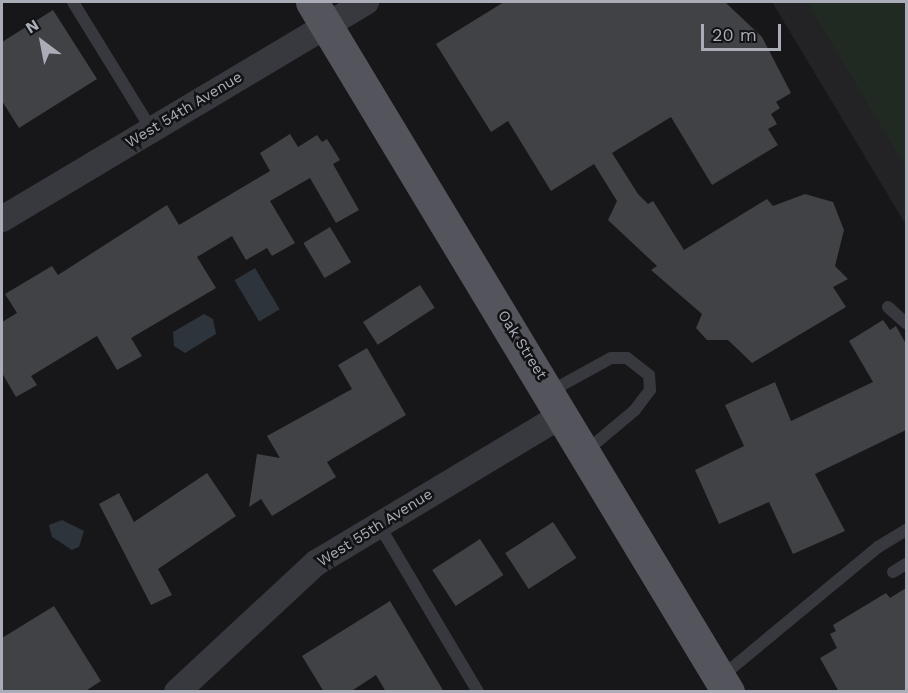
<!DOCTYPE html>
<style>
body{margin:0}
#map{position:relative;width:908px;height:693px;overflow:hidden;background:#171719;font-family:"Work Sans",sans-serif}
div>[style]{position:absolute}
.built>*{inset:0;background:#232326}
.green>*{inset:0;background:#212923}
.water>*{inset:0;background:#2e343c;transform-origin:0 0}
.building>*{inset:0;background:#414246;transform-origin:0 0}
.lane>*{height:12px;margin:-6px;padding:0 6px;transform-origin:6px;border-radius:6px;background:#38393e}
.street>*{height:26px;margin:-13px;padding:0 13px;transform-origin:13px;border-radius:13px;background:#38393e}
.primary>*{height:33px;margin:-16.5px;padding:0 16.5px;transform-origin:16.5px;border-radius:16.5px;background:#54555c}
span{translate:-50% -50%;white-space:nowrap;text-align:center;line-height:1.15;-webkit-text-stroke:5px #121214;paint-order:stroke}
.street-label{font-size:15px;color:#aaadb8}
.frame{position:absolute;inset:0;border:3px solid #aaadb8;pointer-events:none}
.north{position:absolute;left:12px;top:12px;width:60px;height:60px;-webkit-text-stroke:4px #121214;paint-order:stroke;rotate:328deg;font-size:16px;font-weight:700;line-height:24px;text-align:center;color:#aaadb8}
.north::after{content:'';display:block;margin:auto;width:21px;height:27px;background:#aaadb8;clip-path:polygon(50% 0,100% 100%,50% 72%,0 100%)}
.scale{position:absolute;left:701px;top:24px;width:80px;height:27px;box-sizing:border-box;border:3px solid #aaadb8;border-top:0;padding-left:8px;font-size:18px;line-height:21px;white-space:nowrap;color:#aaadb8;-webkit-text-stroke:4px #121214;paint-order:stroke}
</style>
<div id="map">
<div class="built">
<div style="clip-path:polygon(772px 2px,906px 2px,906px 225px)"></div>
</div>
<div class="green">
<div style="clip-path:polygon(807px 2px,906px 2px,906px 168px)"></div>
</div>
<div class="water">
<div style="left:255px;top:268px;width:48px;height:24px;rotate:59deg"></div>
<div style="clip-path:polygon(204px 314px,213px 319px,216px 334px,185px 353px,174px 346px,173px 332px)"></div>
<div style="clip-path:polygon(62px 520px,84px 531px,79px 547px,72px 550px,52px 537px,49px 525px)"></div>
</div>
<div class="building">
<div style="clip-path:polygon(504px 2px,725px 2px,762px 37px,791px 93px,776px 102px,780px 108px,771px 114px,777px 124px,768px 129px,778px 145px,712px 185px,671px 117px,612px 153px,638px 194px,648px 204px,653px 201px,684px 250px,767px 199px,773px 206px,805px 194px,833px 202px,844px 230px,835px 266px,848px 279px,833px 287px,846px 307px,752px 363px,728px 340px,707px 340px,696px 328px,702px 314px,651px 270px,657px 266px,608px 220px,617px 201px,594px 164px,551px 191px,508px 121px,491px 132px,436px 44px)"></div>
<div style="clip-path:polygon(53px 10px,97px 79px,19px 128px,2px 101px,2px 42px)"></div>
<div style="clip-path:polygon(290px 134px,298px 147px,317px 135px,322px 142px,327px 139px,340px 160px,333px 164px,359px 210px,336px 223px,310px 178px,270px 201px,295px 243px,272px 256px,267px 248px,246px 260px,232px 236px,197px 257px,216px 288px,131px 338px,142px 356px,117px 370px,97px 336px,31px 376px,37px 385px,16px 397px,2px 373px,2px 322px,17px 313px,5px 294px,52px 266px,58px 275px,167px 205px,179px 225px,270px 171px,260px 153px)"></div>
<div style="left:330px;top:227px;width:41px;height:31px;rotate:59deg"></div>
<div style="left:420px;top:285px;width:27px;height:68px;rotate:57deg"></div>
<div style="clip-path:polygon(883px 320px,890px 330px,896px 326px,906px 344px,906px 430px,815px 474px,845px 531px,793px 554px,769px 502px,719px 524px,695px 470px,744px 446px,725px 405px,775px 382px,791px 421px,873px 382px,849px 341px)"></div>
<div style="clip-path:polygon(367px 348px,406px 415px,327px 462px,336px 477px,272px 516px,261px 499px,249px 507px,257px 454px,280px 458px,267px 436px,352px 389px,338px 365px)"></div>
<div style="clip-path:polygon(207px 473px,236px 516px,158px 569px,172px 595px,151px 605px,99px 504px,119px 493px,134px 522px)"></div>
<div style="left:553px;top:522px;width:43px;height:57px;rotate:57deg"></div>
<div style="left:480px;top:539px;width:43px;height:57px;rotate:57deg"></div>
<div style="clip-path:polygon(906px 588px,906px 692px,839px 692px,820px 658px,837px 648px,830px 634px,836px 631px,833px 625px,886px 593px,890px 598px)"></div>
<div style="clip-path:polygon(390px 601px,444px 692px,386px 692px,376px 675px,350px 692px,324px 692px,302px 656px)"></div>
<div style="clip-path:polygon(54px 606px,101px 681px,84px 692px,2px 692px,2px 638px)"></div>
</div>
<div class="lane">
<div style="left:73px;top:2px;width:149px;rotate:58.4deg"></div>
<div style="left:888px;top:307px;width:24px;rotate:42deg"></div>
<div style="left:551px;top:391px;width:68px;rotate:-28.8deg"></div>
<div style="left:611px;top:358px;width:16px"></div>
<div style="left:627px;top:358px;width:28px;rotate:38deg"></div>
<div style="left:649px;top:375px;width:15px;rotate:86deg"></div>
<div style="left:650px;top:390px;width:25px;rotate:127deg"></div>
<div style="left:635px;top:410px;width:64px;rotate:140.1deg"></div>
<div style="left:379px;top:525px;width:194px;rotate:59.3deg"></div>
<div style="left:893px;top:572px;width:15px;rotate:-32deg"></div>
<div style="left:721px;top:677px;width:204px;rotate:-39.6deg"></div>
<div style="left:878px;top:547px;width:33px;rotate:-31deg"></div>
</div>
<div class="street">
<div style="left:2px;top:219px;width:424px;rotate:-30.8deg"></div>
<div style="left:177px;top:692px;width:190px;rotate:-42.9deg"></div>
<div style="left:316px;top:563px;width:289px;rotate:-31deg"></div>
</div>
<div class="primary">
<div style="left:312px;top:2px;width:806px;rotate:58.91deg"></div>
</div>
<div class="street-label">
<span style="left:184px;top:110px;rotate:-31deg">West 54th Avenue</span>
<span style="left:522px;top:345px;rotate:58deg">Oak Street</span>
<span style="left:375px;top:528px;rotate:-32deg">West 55th Avenue</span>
</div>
<div class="frame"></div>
<div class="north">N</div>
<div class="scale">20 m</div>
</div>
